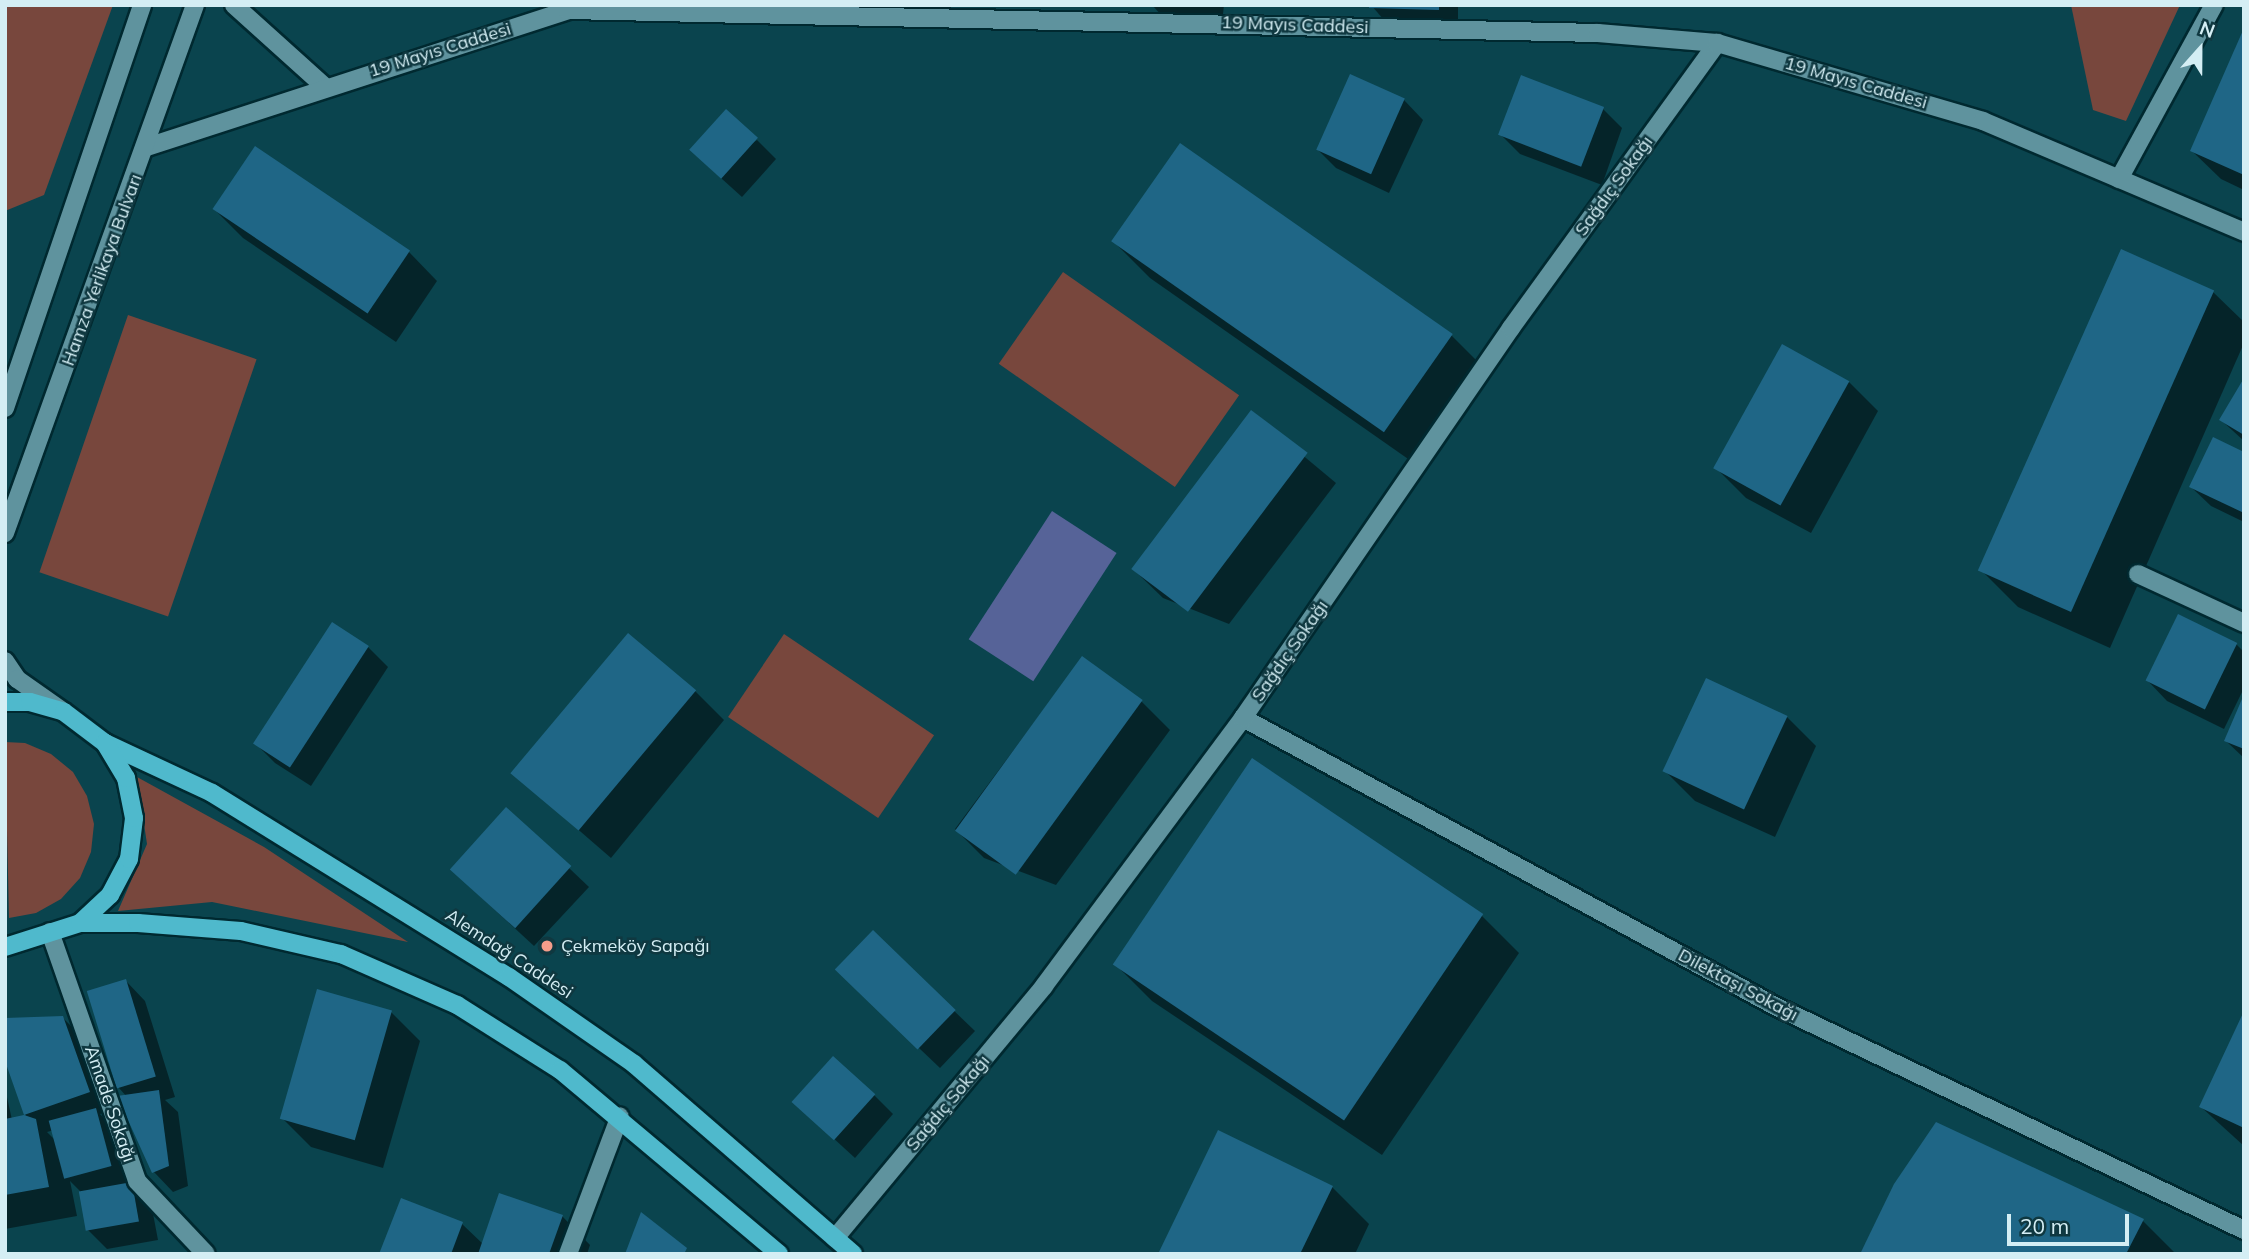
<!DOCTYPE html>
<meta charset="utf-8">
<style>
body{margin:0}
#map{position:relative;width:2249px;height:1259px;overflow:hidden;background:#0a444e;font-family:Mulish,sans-serif}
div>[style]{position:absolute}
.green>*{inset:0;background:#78473d;transform-origin:0 0}
.water>*{inset:0;background:#566398;transform-origin:0 0}
.shadow>*{inset:0;background:#0007}
.building>*{inset:0;background:#1f6686;transform-origin:0 0}
.roads{filter:drop-shadow(2px 0 #002930) drop-shadow(-2px 0 #002930) drop-shadow(0 2px #002930) drop-shadow(0 -2px #002930)}
.minor>*{height:18px;margin:-9px;padding:0 9px;transform-origin:9px;border-radius:9px;background:#5f939e}
.tertiary>*{height:18px;margin:-9px;padding:0 9px;transform-origin:9px;border-radius:9px;background:#5f939e}
.secondary>*{height:18px;margin:-9px;padding:0 9px;transform-origin:9px;border-radius:9px;background:#5f939e}
.primary>*{height:18px;margin:-9px;padding:0 9px;transform-origin:9px;border-radius:9px;background:#4fb9cc}
.dots>*{width:19px;height:19px;translate:-50% -50%;box-sizing:border-box;border:4px solid #0f3840;border-radius:50%}
span{translate:-50% -50%;white-space:nowrap;text-align:center;line-height:1.15;-webkit-text-stroke:5px #0f3840;paint-order:stroke}
.street-label{font-size:18px;color:#d4eef4}
.poi-label{font-size:18px;color:#d4eef4}
.left{translate:0 -50%;text-align:left}
.frame{position:absolute;inset:0;border:7px solid #d4eef4;pointer-events:none}
.north{position:absolute;left:2165px;top:14px;width:70px;height:70px;-webkit-text-stroke:5px #0f3840;paint-order:stroke;rotate:21deg;font-size:19px;font-weight:700;line-height:28px;text-align:center;color:#d4eef4}
.north::after{content:'';display:block;margin:auto;width:24px;height:32px;background:#d4eef4;clip-path:polygon(50% 0,100% 100%,50% 72%,0 100%)}
.scale{position:absolute;left:2007px;top:1214px;width:122px;height:32px;box-sizing:border-box;border:4px solid #d4eef4;border-top:0;padding-left:9px;font-size:21px;line-height:24px;white-space:nowrap;color:#d4eef4;-webkit-text-stroke:5px #0f3840;paint-order:stroke}
</style>
<div id="map">
<div class="green">
<div style="clip-path:polygon(5px 5px,113px 5px,44px 195px,5px 211px)"></div>
<div style="clip-path:polygon(2071px 5px,2180px 5px,2126px 121px,2093px 110px)"></div>
<div style="left:1063px;top:272px;width:215px;height:112px;rotate:35deg"></div>
<div style="left:128px;top:315px;width:136px;height:272px;rotate:19deg"></div>
<div style="left:784px;top:634px;width:181px;height:100px;rotate:34deg"></div>
<div style="clip-path:polygon(5px 742px,25px 743px,51px 754px,73px 772px,87px 796px,94px 824px,91px 852px,80px 878px,61px 899px,36px 913px,9px 918px)"></div>
<div style="clip-path:polygon(137px 777px,264px 847px,408px 942px,212px 902px,118px 911px,147px 844px)"></div>
</div>
<div class="water">
<div style="left:1052px;top:511px;width:77px;height:153px;rotate:33deg"></div>
</div>
<div class="shadow">
<div style="clip-path:polygon(1152px 5px,1224px 5px,1222px 23px,1163px 17px)"></div>
<div style="clip-path:polygon(1371px 5px,1458px 5px,1458px 29px,1390px 27px)"></div>
<div style="clip-path:polygon(2244px 33px,2244px 190px,2221px 179px,2192px 151px)"></div>
<div style="clip-path:polygon(1404px 100px,1423px 120px,1389px 193px,1336px 168px,1317px 149px)"></div>
<div style="clip-path:polygon(1603px 109px,1622px 128px,1602px 185px,1520px 154px,1500px 134px)"></div>
<div style="clip-path:polygon(757px 140px,776px 159px,742px 197px,711px 169px)"></div>
<div style="clip-path:polygon(1181px 145px,1452px 336px,1489px 373px,1421px 468px,1150px 278px,1113px 241px)"></div>
<div style="clip-path:polygon(214px 209px,409px 252px,437px 281px,396px 342px,243px 238px)"></div>
<div style="clip-path:polygon(2121px 252px,2213px 292px,2244px 322px,2244px 343px,2110px 648px,2018px 607px,1981px 570px)"></div>
<div style="clip-path:polygon(1849px 382px,1878px 411px,1811px 533px,1746px 498px,1717px 469px)"></div>
<div style="clip-path:polygon(2244px 382px,2244px 441px,2221px 420px)"></div>
<div style="clip-path:polygon(1252px 413px,1336px 483px,1229px 624px,1163px 598px,1134px 570px)"></div>
<div style="clip-path:polygon(2244px 454px,2244px 522px,2211px 506px,2191px 487px)"></div>
<div style="clip-path:polygon(2236px 644px,2244px 652px,2244px 688px,2224px 729px,2167px 701px,2148px 681px)"></div>
<div style="clip-path:polygon(368px 647px,388px 667px,311px 786px,275px 763px,256px 744px)"></div>
<div style="clip-path:polygon(1082px 658px,1142px 702px,1170px 730px,1056px 885px,984px 858px,955px 829px)"></div>
<div style="clip-path:polygon(695px 691px,724px 720px,611px 858px,514px 774px)"></div>
<div style="clip-path:polygon(2244px 702px,2244px 758px,2226px 741px)"></div>
<div style="clip-path:polygon(1787px 717px,1816px 746px,1775px 837px,1695px 801px,1666px 772px)"></div>
<div style="clip-path:polygon(1252px 761px,1482px 916px,1519px 953px,1382px 1155px,1152px 1001px,1115px 964px)"></div>
<div style="clip-path:polygon(569px 868px,589px 887px,534px 946px,471px 888px)"></div>
<div style="clip-path:polygon(873px 933px,975px 1031px,940px 1068px,857px 989px)"></div>
<div style="clip-path:polygon(126px 981px,145px 1001px,175px 1097px,165px 1100px,178px 1112px,188px 1186px,173px 1192px,154px 1172px,119px 1098px,127px 1097px,119px 1088px)"></div>
<div style="clip-path:polygon(391px 1012px,420px 1041px,383px 1168px,311px 1147px,282px 1118px)"></div>
<div style="clip-path:polygon(2244px 1015px,2244px 1146px,2201px 1107px)"></div>
<div style="clip-path:polygon(evenodd,62px 1017px,82px 1037px,108px 1111px,100px 1114px,115px 1129px,151px 1203px,158px 1240px,107px 1249px,88px 1230px,80px 1191px,70px 1181px,77px 1216px,5px 1229px,5px 1088px,12px 1120px,26px 1116px,5px 1056px,62px 1017px,54px 1130px,57px 1142px,47px 1132px,54px 1130px)"></div>
<div style="clip-path:polygon(874px 1095px,893px 1114px,855px 1158px,795px 1103px)"></div>
<div style="clip-path:polygon(1896px 1185px,2143px 1221px,2176px 1254px,1860px 1254px)"></div>
<div style="clip-path:polygon(1332px 1187px,1369px 1224px,1355px 1254px,1160px 1254px)"></div>
<div style="clip-path:polygon(402px 1200px,462px 1224px,483px 1244px,562px 1216px,590px 1245px,587px 1254px,380px 1254px)"></div>
</div>
<div class="building">
<div style="clip-path:polygon(1369px 5px,1439px 5px,1439px 10px,1369px 8px)"></div>
<div style="clip-path:polygon(2244px 28px,2244px 175px,2190px 151px)"></div>
<div style="left:1350px;top:74px;width:60px;height:83px;rotate:24deg"></div>
<div style="left:1521px;top:75px;width:89px;height:64px;rotate:21deg"></div>
<div style="left:726px;top:109px;width:43px;height:55px;rotate:42deg"></div>
<div style="left:1180px;top:143px;width:333px;height:120px;rotate:35deg"></div>
<div style="left:255px;top:146px;width:187px;height:76px;rotate:34deg"></div>
<div style="left:2121px;top:249px;width:102px;height:352px;rotate:24deg"></div>
<div style="left:1782px;top:344px;width:77px;height:142px;rotate:29deg"></div>
<div style="clip-path:polygon(2244px 378px,2244px 435px,2219px 420px)"></div>
<div style="left:1251px;top:410px;width:71px;height:199px;rotate:37deg"></div>
<div style="clip-path:polygon(2213px 437px,2244px 452px,2244px 513px,2189px 487px)"></div>
<div style="left:2178px;top:614px;width:66px;height:74px;rotate:26deg"></div>
<div style="left:332px;top:622px;width:44px;height:145px;rotate:33deg"></div>
<div style="left:628px;top:633px;width:89px;height:183px;rotate:40deg"></div>
<div style="left:1082px;top:656px;width:75px;height:216px;rotate:36deg"></div>
<div style="left:1706px;top:678px;width:90px;height:103px;rotate:25deg"></div>
<div style="clip-path:polygon(2242px 699px,2244px 700px,2244px 749px,2224px 741px)"></div>
<div style="left:1252px;top:758px;width:279px;height:249px;rotate:34deg"></div>
<div style="left:506px;top:807px;width:88px;height:84px;rotate:42deg"></div>
<div style="left:873px;top:930px;width:115px;height:55px;rotate:44deg"></div>
<div style="left:126px;top:979px;width:102px;height:41px;rotate:73deg"></div>
<div style="left:317px;top:989px;width:78px;height:135px;rotate:16deg"></div>
<div style="clip-path:polygon(2244px 1011px,2244px 1128px,2199px 1107px)"></div>
<div style="clip-path:polygon(63px 1016px,90px 1092px,24px 1115px,36px 1119px,49px 1187px,5px 1195px,5px 1119px,24px 1115px,5px 1061px,5px 1018px)"></div>
<div style="left:833px;top:1056px;width:57px;height:62px;rotate:42deg"></div>
<div style="clip-path:polygon(159px 1090px,169px 1166px,152px 1173px,117px 1096px)"></div>
<div style="left:96px;top:1108px;width:60px;height:49px;rotate:75deg"></div>
<div style="clip-path:polygon(1936px 1122px,2144px 1219px,2126px 1254px,1860px 1254px,1894px 1184px)"></div>
<div style="clip-path:polygon(1218px 1130px,1333px 1186px,1300px 1254px,1158px 1254px)"></div>
<div style="left:132px;top:1182px;width:40px;height:54px;rotate:80deg"></div>
<div style="clip-path:polygon(499px 1193px,563px 1215px,549px 1254px,478px 1254px)"></div>
<div style="clip-path:polygon(401px 1198px,463px 1222px,451px 1254px,379px 1254px)"></div>
<div style="clip-path:polygon(641px 1212px,687px 1248px,684px 1254px,625px 1254px)"></div>
</div>
<div class="roads">
<div class="minor">
<div style="left:2119px;top:179px;width:198px;rotate:-61.4deg"></div>
<div style="left:2138px;top:574px;width:117px;rotate:24.8deg"></div>
<div style="left:1243px;top:718px;width:605px;rotate:28.43deg"></div>
<div style="left:1775px;top:1006px;width:520px;rotate:25.53deg"></div>
<div style="left:50px;top:932px;width:264px;rotate:70.7deg"></div>
<div style="left:137px;top:1181px;width:100px;rotate:46.6deg"></div>
<div style="left:835px;top:1238px;width:327px;rotate:-50.3deg"></div>
<div style="left:1044px;top:986px;width:334px;rotate:-53.4deg"></div>
<div style="left:1243px;top:718px;width:473px;rotate:-55.5deg"></div>
<div style="left:1511px;top:328px;width:352px;rotate:-54.1deg"></div>
<div style="left:568px;top:1254px;width:147px;rotate:-69.4deg"></div>
</div>
<div class="tertiary">
<div style="left:234px;top:5px;width:121px;rotate:42deg"></div>
<div style="left:147px;top:147px;width:443px;rotate:-18deg"></div>
<div style="left:568px;top:10px;width:1030px;rotate:1.28deg"></div>
<div style="left:1598px;top:33px;width:119px;rotate:4.8deg"></div>
<div style="left:1717px;top:43px;width:277px;rotate:16.3deg"></div>
<div style="left:1983px;top:121px;width:284px;rotate:23deg"></div>
</div>
<div class="secondary">
<div style="left:5px;top:408px;width:426px;rotate:-71.2deg"></div>
<div style="left:5px;top:533px;width:561px;rotate:-70.21deg"></div>
<div style="left:5px;top:661px;width:22px;rotate:56deg"></div>
<div style="left:17px;top:679px;width:54px;rotate:35.2deg"></div>
</div>
<div class="primary">
<div style="left:5px;top:702px;width:25px"></div>
<div style="left:30px;top:702px;width:35px;rotate:16deg"></div>
<div style="left:64px;top:712px;width:51px;rotate:37.1deg"></div>
<div style="left:105px;top:743px;width:118px;rotate:25deg"></div>
<div style="left:212px;top:793px;width:349px;rotate:31.8deg"></div>
<div style="left:509px;top:977px;width:152px;rotate:34.8deg"></div>
<div style="left:634px;top:1064px;width:290px;rotate:40.9deg"></div>
<div style="left:80px;top:923px;width:41px;rotate:-43deg"></div>
<div style="left:110px;top:895px;width:41px;rotate:-62.2deg"></div>
<div style="left:129px;top:859px;width:41px;rotate:-83deg"></div>
<div style="left:134px;top:818px;width:41px;rotate:-101.3deg"></div>
<div style="left:126px;top:778px;width:41px;rotate:-121deg"></div>
<div style="left:5px;top:947px;width:79px;rotate:-17.7deg"></div>
<div style="left:80px;top:923px;width:58px"></div>
<div style="left:138px;top:923px;width:103px;rotate:4.4deg"></div>
<div style="left:241px;top:931px;width:103px;rotate:13deg"></div>
<div style="left:341px;top:954px;width:127px;rotate:23.7deg"></div>
<div style="left:457px;top:1005px;width:122px;rotate:32.3deg"></div>
<div style="left:560px;top:1070px;width:286px;rotate:40deg"></div>
</div>
</div>
<div class="dots">
<div style="left:547px;top:946px;background:#f49d8b"></div>
</div>
<div class="street-label">
<span style="left:1295px;top:25px;rotate:2deg">19 Mayıs Caddesi</span>
<span style="left:440px;top:50px;rotate:-17deg">19 Mayıs Caddesi</span>
<span style="left:1856px;top:83px;rotate:16deg">19 Mayıs Caddesi</span>
<span style="left:1614px;top:186px;rotate:-54deg">Sağdıç Sokağı</span>
<span style="left:102px;top:270px;rotate:-70deg">Hamza Yerlikaya Bulvarı</span>
<span style="left:1290px;top:651px;rotate:-55deg">Sağdıç Sokağı</span>
<span style="left:509px;top:954px;rotate:33deg">Alemdağ Caddesi</span>
<span style="left:1738px;top:985px;rotate:28deg">Dilektaşı Sokağı</span>
<span style="left:948px;top:1103px;rotate:-50deg">Sağdıç Sokağı</span>
<span style="left:110px;top:1104px;rotate:71deg">Amade Sokağı</span>
</div>
<div class="poi-label">
<span class="left" style="left:561px;top:946px">Çekmeköy Sapağı</span>
</div>
<div class="frame"></div>
<div class="north">N</div>
<div class="scale">20 m</div>
</div>
